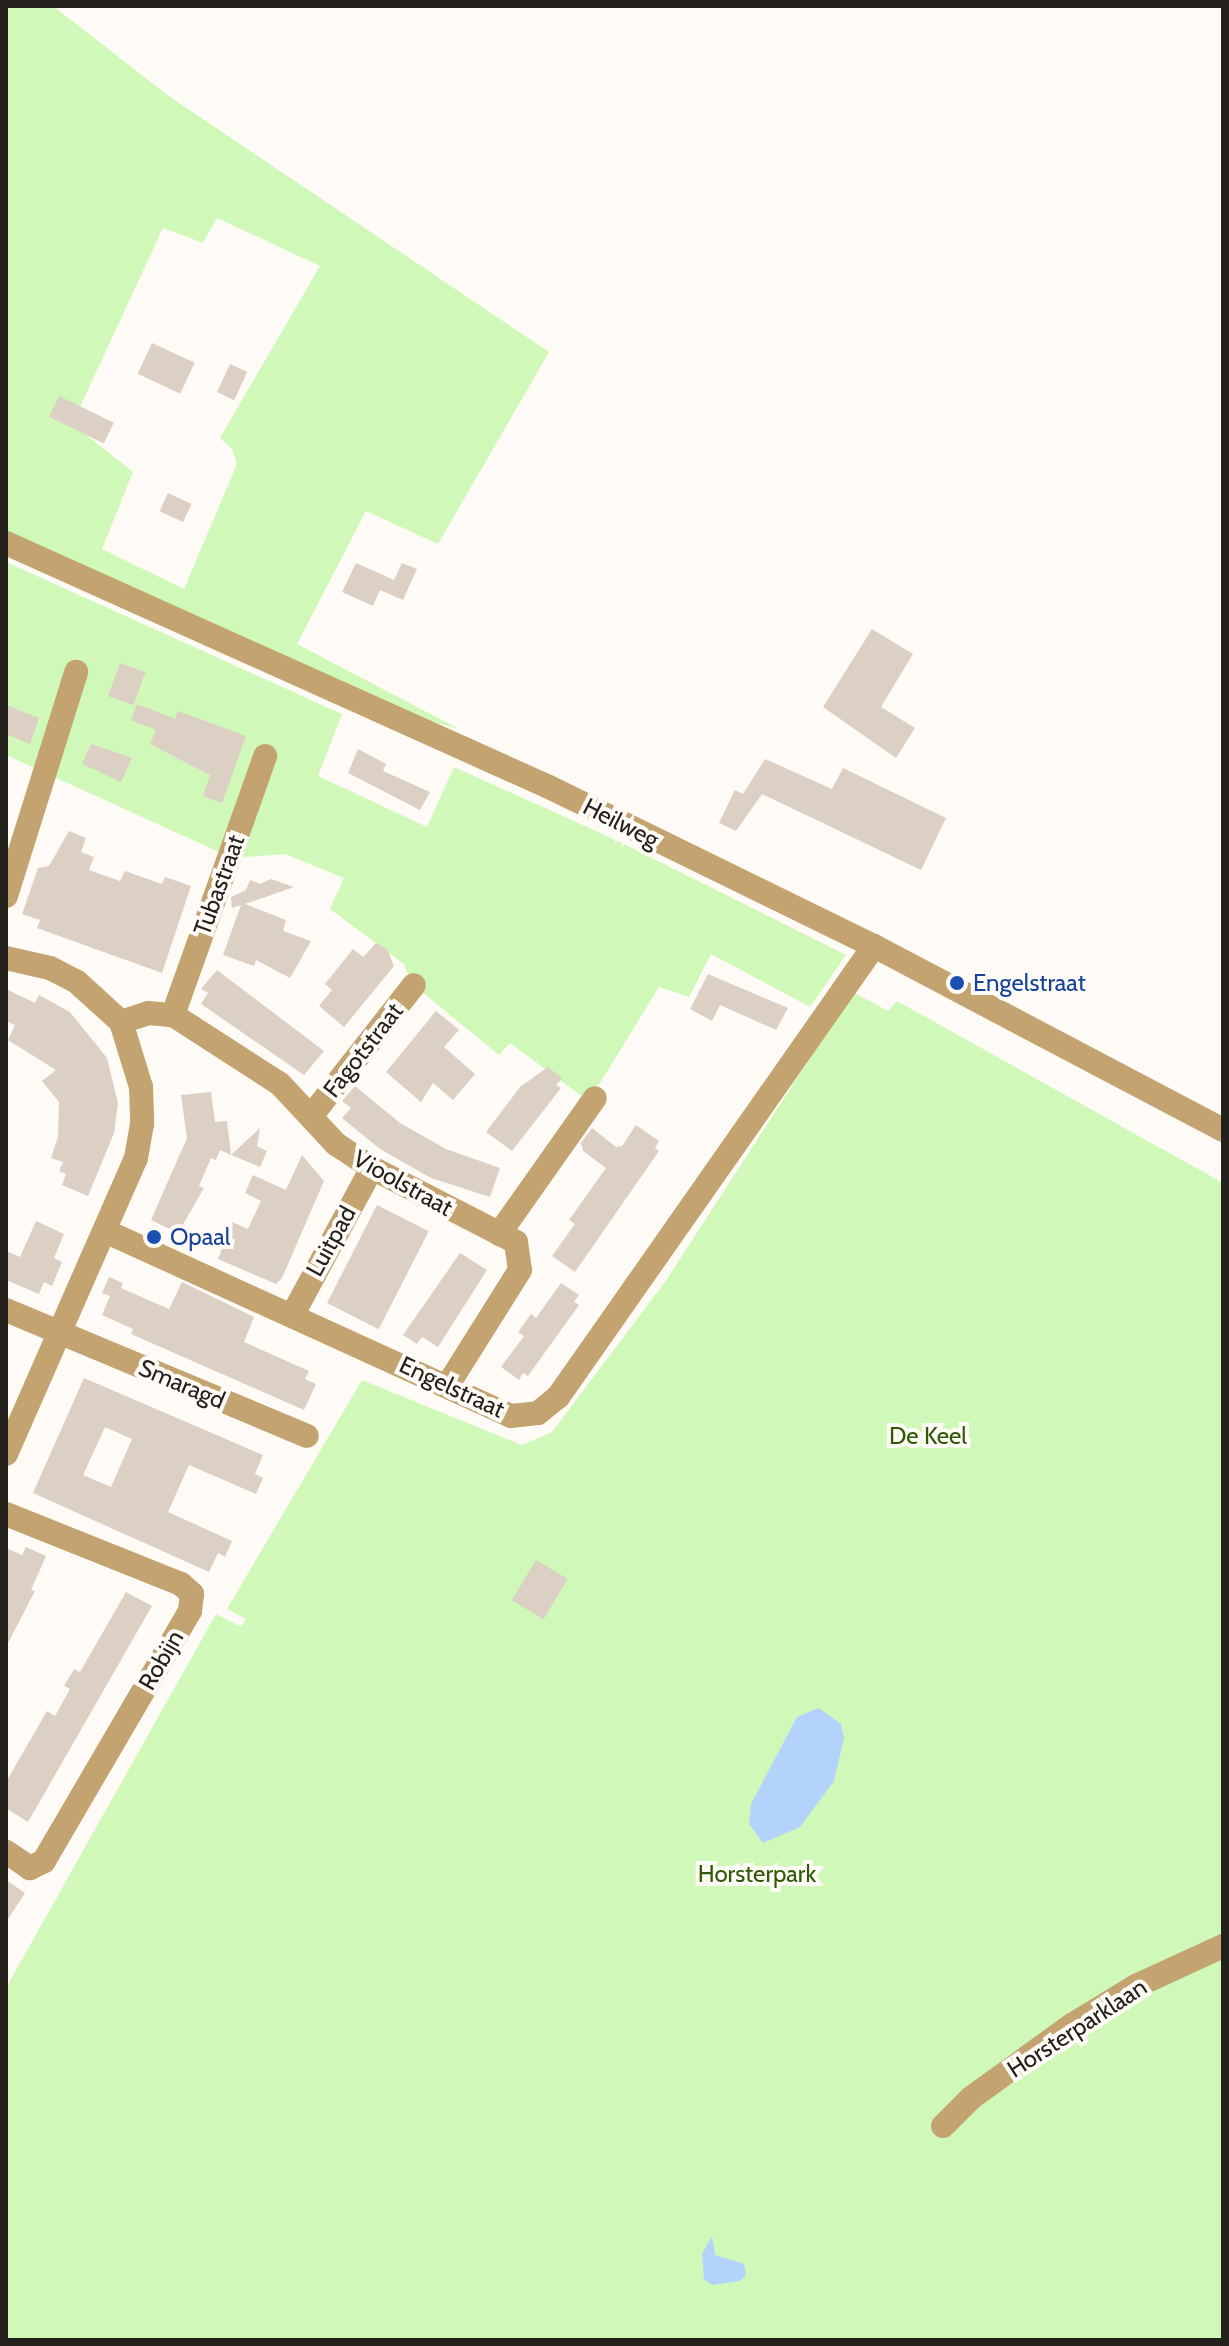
<!DOCTYPE html>
<style>
body{margin:0}
#map{position:relative;width:1229px;height:2346px;overflow:hidden;background:#fefaf5;font-family:Cabin,sans-serif}
div>[style]{position:absolute}
.green>*{inset:0;background:#d0f8b9}
.water>*{inset:0;background:#b3d3fd}
.building>*{inset:0;background:#dcd0c4;transform-origin:0 0}
.minor>*{height:24px;margin:-12px;padding:0 12px;transform-origin:12px;border-radius:12px;background:#c3a36f}
.dots>*{width:22px;height:22px;translate:-50% -50%;box-sizing:border-box;border:4px solid #fefaf5;border-radius:50%}
span{translate:-50% -50%;white-space:nowrap;text-align:center;line-height:1.15;-webkit-text-stroke:8px #fefaf5;paint-order:stroke}
.street-label{font-size:24px;color:#24201c}
.transit-label{font-size:24px;color:#164399}
.left{translate:0 -50%;text-align:left}
.park-label{font-size:24px;color:#2f5807}
.frame{position:absolute;inset:0;border:8px solid #24201c;pointer-events:none}
</style>
<div id="map">
<div class="green">
<div style="clip-path:polygon(evenodd,6px 6px,53px 6px,170px 97px,549px 352px,438px 544px,366px 511px,297px 644px,459px 729px,427px 720px,6px 532px,6px 6px,217px 218px,320px 266px,220px 438px,232px 449px,237px 464px,184px 589px,102px 549px,133px 472px,72px 424px,163px 228px,203px 243px,217px 218px)"></div>
<div style="clip-path:polygon(6px 562px,342px 714px,318px 776px,427px 827px,454px 767px,618px 841px,846px 955px,810px 1007px,711px 954px,689px 997px,659px 987px,600px 1083px,583px 1097px,510px 1043px,499px 1055px,411px 983px,404px 964px,330px 909px,344px 878px,285px 854px,232px 858px,6px 755px)"></div>
<div style="clip-path:polygon(853px 992px,888px 1011px,897px 1001px,1223px 1183px,1223px 2340px,6px 2340px,6px 1988px,216px 1614px,241px 1627px,246px 1619px,227px 1609px,362px 1380px,522px 1445px,552px 1432px,665px 1282px)"></div>
</div>
<div class="water">
<div style="clip-path:polygon(819px 1708px,841px 1724px,844px 1738px,834px 1781px,800px 1827px,763px 1843px,749px 1824px,751px 1804px,797px 1717px)"></div>
<div style="clip-path:polygon(712px 2236px,715px 2255px,744px 2264px,746px 2275px,740px 2281px,712px 2285px,704px 2279px,702px 2254px)"></div>
</div>
<div class="building">
<div style="left:152px;top:343px;width:47px;height:34px;rotate:25deg"></div>
<div style="left:230px;top:364px;width:19px;height:31px;rotate:25deg"></div>
<div style="left:59px;top:396px;width:61px;height:23px;rotate:26deg"></div>
<div style="left:168px;top:493px;width:26px;height:20px;rotate:25deg"></div>
<div style="clip-path:polygon(356px 563px,394px 580px,402px 563px,417px 569px,403px 600px,380px 590px,373px 606px,342px 592px)"></div>
<div style="clip-path:polygon(872px 629px,913px 654px,881px 707px,915px 728px,896px 758px,823px 707px)"></div>
<div style="left:120px;top:663px;width:27px;height:35px;rotate:20deg"></div>
<div style="clip-path:polygon(137px 704px,175px 719px,178px 711px,246px 736px,222px 803px,203px 796px,210px 775px,150px 744px,156px 730px,131px 720px)"></div>
<div style="clip-path:polygon(6px 705px,39px 718px,30px 744px,6px 734px)"></div>
<div style="clip-path:polygon(91px 744px,132px 758px,121px 782px,82px 764px)"></div>
<div style="clip-path:polygon(358px 749px,386px 764px,383px 771px,430px 792px,420px 810px,348px 773px)"></div>
<div style="clip-path:polygon(765px 759px,832px 789px,843px 768px,946px 818px,921px 870px,762px 794px,736px 831px,719px 823px,735px 790px,743px 794px)"></div>
<div style="clip-path:polygon(69px 831px,86px 838px,81px 852px,94px 857px,89px 870px,120px 881px,125px 871px,162px 884px,165px 877px,191px 886px,162px 973px,37px 928px,40px 920px,22px 914px,38px 868px,49px 866px)"></div>
<div style="clip-path:polygon(271px 879px,294px 887px,245px 904px,286px 920px,283px 931px,311px 941px,290px 978px,256px 960px,254px 966px,223px 955px,241px 905px,232px 908px,231px 897px,246px 890px,250px 880px,260px 884px)"></div>
<div style="clip-path:polygon(376px 943px,387px 949px,394px 966px,344px 1027px,319px 1006px,332px 990px,325px 984px,353px 949px,363px 957px)"></div>
<div style="clip-path:polygon(217px 970px,324px 1051px,304px 1075px,201px 1004px,208px 993px,201px 989px)"></div>
<div style="clip-path:polygon(708px 974px,788px 1008px,776px 1030px,720px 1005px,712px 1021px,690px 1009px)"></div>
<div style="clip-path:polygon(6px 989px,35px 1003px,39px 995px,70px 1012px,107px 1058px,118px 1103px,114px 1133px,88px 1196px,62px 1185px,66px 1174px,59px 1171px,63px 1162px,51px 1158px,58px 1137px,59px 1102px,42px 1081px,56px 1070px,8px 1040px,15px 1025px,6px 1021px)"></div>
<div style="clip-path:polygon(436px 1011px,459px 1030px,444px 1047px,475px 1074px,453px 1100px,433px 1083px,421px 1102px,386px 1072px)"></div>
<div style="clip-path:polygon(548px 1067px,562px 1078px,556px 1085px,561px 1088px,512px 1151px,486px 1132px,520px 1087px)"></div>
<div style="clip-path:polygon(355px 1086px,400px 1123px,446px 1149px,500px 1168px,490px 1197px,431px 1178px,380px 1149px,342px 1118px,351px 1108px,342px 1101px)"></div>
<div style="clip-path:polygon(211px 1092px,215px 1122px,227px 1121px,231px 1155px,220px 1150px,216px 1160px,211px 1158px,199px 1186px,204px 1188px,178px 1233px,151px 1220px,187px 1138px,181px 1095px)"></div>
<div style="clip-path:polygon(636px 1125px,659px 1141px,655px 1148px,659px 1151px,575px 1272px,552px 1256px,575px 1224px,569px 1220px,606px 1168px,583px 1151px,581px 1143px,592px 1128px,616px 1147px,622px 1146px)"></div>
<div style="clip-path:polygon(260px 1128px,257px 1146px,267px 1151px,260px 1167px,231px 1155px)"></div>
<div style="clip-path:polygon(302px 1155px,324px 1181px,282px 1278px,276px 1284px,218px 1259px,232px 1222px,248px 1229px,261px 1201px,245px 1193px,253px 1175px,286px 1190px)"></div>
<div style="left:377px;top:1205px;width:58px;height:110px;rotate:27deg"></div>
<div style="clip-path:polygon(36px 1221px,64px 1234px,54px 1258px,62px 1262px,52px 1286px,44px 1282px,39px 1294px,6px 1280px,6px 1251px,20px 1257px)"></div>
<div style="clip-path:polygon(460px 1253px,487px 1270px,438px 1347px,422px 1337px,417px 1344px,403px 1335px)"></div>
<div style="clip-path:polygon(109px 1277px,123px 1283px,121px 1288px,169px 1309px,182px 1282px,254px 1317px,244px 1342px,309px 1371px,305px 1379px,316px 1384px,304px 1410px,131px 1334px,133px 1329px,102px 1315px,110px 1296px,102px 1293px)"></div>
<div style="clip-path:polygon(561px 1283px,579px 1295px,574px 1302px,579px 1305px,528px 1376px,523px 1373px,519px 1380px,501px 1367px,524px 1336px,518px 1332px,531px 1314px,536px 1318px)"></div>
<div style="clip-path:polygon(evenodd,84px 1378px,263px 1455px,255px 1474px,263px 1478px,256px 1494px,189px 1465px,168px 1512px,232px 1541px,225px 1557px,218px 1553px,209px 1572px,33px 1493px,84px 1378px,105px 1427px,132px 1439px,111px 1487px,83px 1475px,105px 1427px)"></div>
<div style="clip-path:polygon(26px 1547px,46px 1556px,31px 1590px,35px 1591px,6px 1647px,6px 1548px,22px 1555px)"></div>
<div style="left:536px;top:1560px;width:37px;height:47px;rotate:31deg"></div>
<div style="clip-path:polygon(126px 1592px,152px 1606px,28px 1822px,6px 1808px,6px 1782px,47px 1711px,55px 1716px,70px 1689px,64px 1686px,74px 1669px,80px 1672px)"></div>
<div style="clip-path:polygon(6px 1880px,25px 1893px,6px 1922px)"></div>
</div>
<div class="minor">
<div style="left:6px;top:543px;width:595px;rotate:24.2deg"></div>
<div style="left:549px;top:787px;width:362px;rotate:26.1deg"></div>
<div style="left:874px;top:946px;width:395px;rotate:27.8deg"></div>
<div style="left:6px;top:896px;width:235px;rotate:-72.6deg"></div>
<div style="left:6px;top:958px;width:45px;rotate:12.8deg"></div>
<div style="left:50px;top:968px;width:30px;rotate:27deg"></div>
<div style="left:77px;top:982px;width:59px;rotate:42.3deg"></div>
<div style="left:121px;top:1022px;width:68px;rotate:72.9deg"></div>
<div style="left:141px;top:1087px;width:37px;rotate:88deg"></div>
<div style="left:142px;top:1124px;width:35px;rotate:100deg"></div>
<div style="left:136px;top:1158px;width:323px;rotate:113.7deg"></div>
<div style="left:173px;top:1015px;width:275px;rotate:-70.4deg"></div>
<div style="left:121px;top:1022px;width:28px;rotate:-18deg"></div>
<div style="left:148px;top:1013px;width:25px;rotate:5deg"></div>
<div style="left:173px;top:1015px;width:127px;rotate:32.8deg"></div>
<div style="left:280px;top:1084px;width:82px;rotate:47deg"></div>
<div style="left:336px;top:1144px;width:43px;rotate:33.7deg"></div>
<div style="left:372px;top:1168px;width:162px;rotate:27.2deg"></div>
<div style="left:516px;top:1242px;width:28px;rotate:82deg"></div>
<div style="left:520px;top:1270px;width:136px;rotate:122.1deg"></div>
<div style="left:312px;top:1115px;width:165px;rotate:-51.9deg"></div>
<div style="left:105px;top:1231px;width:446px;rotate:24.5deg"></div>
<div style="left:511px;top:1416px;width:27px;rotate:-6deg"></div>
<div style="left:538px;top:1413px;width:26px;rotate:-39deg"></div>
<div style="left:558px;top:1397px;width:551px;rotate:-54.98deg"></div>
<div style="left:499px;top:1234px;width:166px;rotate:-54.8deg"></div>
<div style="left:6px;top:1310px;width:326px;rotate:22.7deg"></div>
<div style="left:293px;top:1314px;width:166px;rotate:-61.6deg"></div>
<div style="left:6px;top:1514px;width:188px;rotate:21.8deg"></div>
<div style="left:181px;top:1584px;width:15px;rotate:42deg"></div>
<div style="left:192px;top:1594px;width:17px;rotate:97deg"></div>
<div style="left:190px;top:1611px;width:290px;rotate:120.3deg"></div>
<div style="left:44px;top:1861px;width:16px;rotate:153deg"></div>
<div style="left:30px;top:1868px;width:29px;rotate:-146deg"></div>
<div style="left:943px;top:2126px;width:40px;rotate:-45deg"></div>
<div style="left:971px;top:2098px;width:125px;rotate:-35.9deg"></div>
<div style="left:1072px;top:2025px;width:75px;rotate:-31.4deg"></div>
<div style="left:1136px;top:1986px;width:96px;rotate:-24.7deg"></div>
</div>
<div class="dots">
<div style="left:957px;top:983px;background:#1a4fb4"></div>
<div style="left:154px;top:1237px;background:#1a4fb4"></div>
</div>
<div class="street-label">
<span style="left:621px;top:823px;rotate:27deg">Heilweg</span>
<span style="left:219px;top:885px;rotate:-70deg">Tubastraat</span>
<span style="left:363px;top:1050px;rotate:-52deg">Fagotstraat</span>
<span style="left:403px;top:1183px;rotate:29deg">Vioolstraat</span>
<span style="left:331px;top:1241px;rotate:-61deg">Luitpad</span>
<span style="left:182px;top:1384px;rotate:23deg">Smaragd</span>
<span style="left:452px;top:1387px;rotate:25deg">Engelstraat</span>
<span style="left:161px;top:1660px;rotate:-60deg">Robijn</span>
<span style="left:1077px;top:2028px;rotate:-33deg">Horsterparklaan</span>
</div>
<div class="transit-label">
<span class="left" style="left:973px;top:983px">Engelstraat</span>
<span class="left" style="left:170px;top:1237px">Opaal</span>
</div>
<div class="park-label">
<span style="left:928px;top:1436px">De Keel</span>
<span style="left:757px;top:1874px">Horsterpark</span>
</div>
<div class="frame"></div>
</div>
